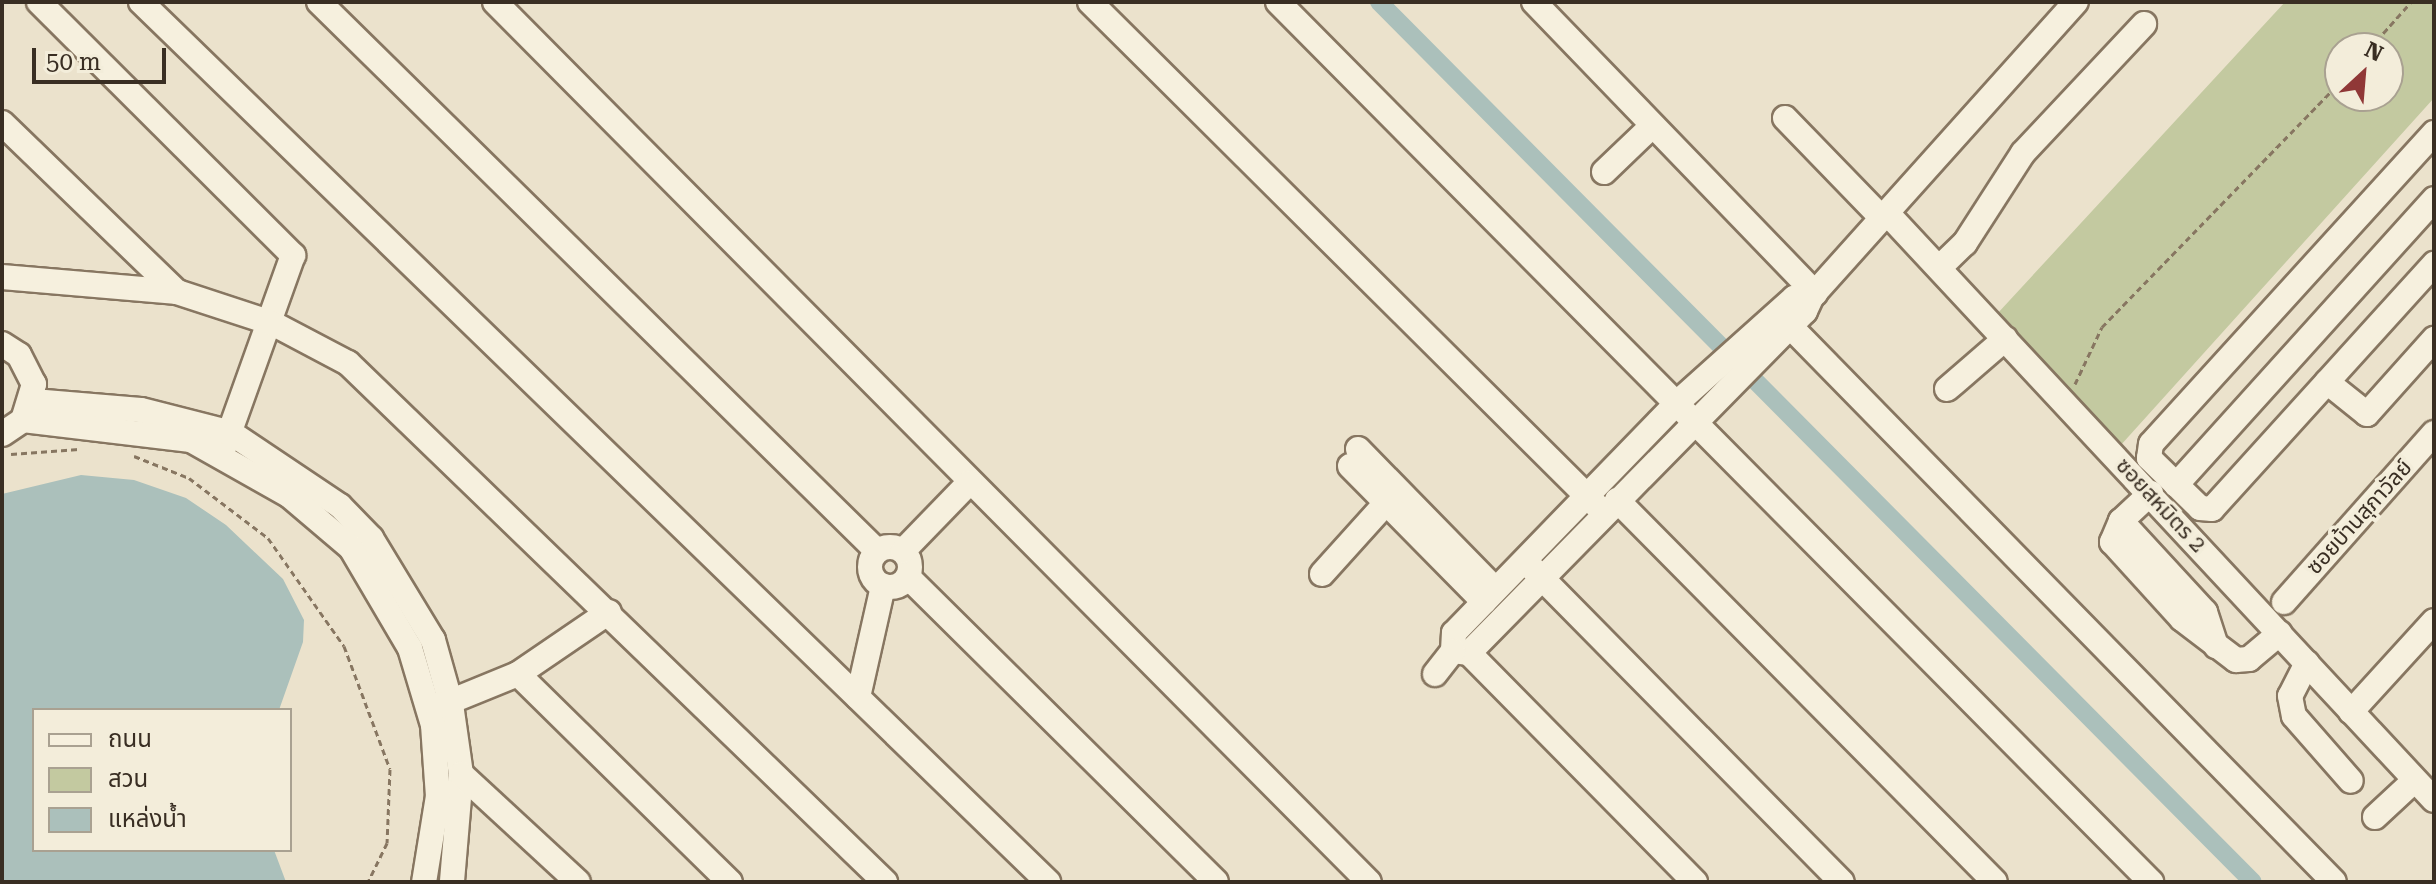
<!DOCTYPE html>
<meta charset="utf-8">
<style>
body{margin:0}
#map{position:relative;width:2436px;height:884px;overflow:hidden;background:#ebe2cc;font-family:"Roboto Serif","Noto Sans Thai",serif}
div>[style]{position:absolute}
.green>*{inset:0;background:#c3c9a0}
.water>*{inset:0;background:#abc0bb}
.canal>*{height:18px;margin:-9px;padding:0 9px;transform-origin:9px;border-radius:9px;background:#abc0bb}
.path>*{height:3px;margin-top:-1.5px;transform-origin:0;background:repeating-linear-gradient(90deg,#877661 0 6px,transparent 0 10px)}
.roads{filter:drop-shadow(2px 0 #877661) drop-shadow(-2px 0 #877661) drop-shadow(0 2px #877661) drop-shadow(0 -2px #877661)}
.minor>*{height:24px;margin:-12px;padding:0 12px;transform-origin:12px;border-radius:12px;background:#f6f0de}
.minor>.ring{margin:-12px;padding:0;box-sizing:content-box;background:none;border:24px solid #f6f0de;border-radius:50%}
span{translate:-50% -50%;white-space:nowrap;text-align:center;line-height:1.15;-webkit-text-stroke:7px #f3edda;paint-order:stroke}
.street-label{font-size:22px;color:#392e23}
.frame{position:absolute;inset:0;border:4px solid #392e23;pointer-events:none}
.legend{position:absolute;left:32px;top:708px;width:260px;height:144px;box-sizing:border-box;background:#f3edda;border:2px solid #a9a191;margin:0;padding:10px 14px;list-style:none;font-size:24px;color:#392e23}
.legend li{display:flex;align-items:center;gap:16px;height:40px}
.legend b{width:40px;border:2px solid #a9a191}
.north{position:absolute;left:2324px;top:32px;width:80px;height:80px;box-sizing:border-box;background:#f3edda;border:2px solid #a9a191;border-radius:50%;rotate:26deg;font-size:22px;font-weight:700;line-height:32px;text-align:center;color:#392e23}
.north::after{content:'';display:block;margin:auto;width:28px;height:36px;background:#903837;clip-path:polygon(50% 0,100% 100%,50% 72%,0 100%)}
.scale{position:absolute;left:32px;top:48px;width:134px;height:36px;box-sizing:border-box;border:4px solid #392e23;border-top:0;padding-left:10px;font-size:24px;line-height:28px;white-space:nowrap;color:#392e23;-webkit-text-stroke:6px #f3edda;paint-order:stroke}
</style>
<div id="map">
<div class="green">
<div style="clip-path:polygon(evenodd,2285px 2px,2434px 2px,2434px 98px,2120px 446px,1997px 314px,2285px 2px,2340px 48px,2388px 48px,2388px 96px,2340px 96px,2340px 48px)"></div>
</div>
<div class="water">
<div style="clip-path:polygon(81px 475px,134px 480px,186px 498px,226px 525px,283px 579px,304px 620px,303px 642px,279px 710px,34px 710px,34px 850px,274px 850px,286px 882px,2px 882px,2px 494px)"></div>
</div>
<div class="canal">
<div style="left:1379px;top:2px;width:1240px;rotate:45.2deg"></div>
</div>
<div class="path">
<div style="left:2370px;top:48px;width:62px;rotate:-48.3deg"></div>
<div style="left:2075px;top:384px;width:63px;rotate:-64.7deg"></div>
<div style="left:2102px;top:327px;width:342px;rotate:-45.8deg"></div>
<div style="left:11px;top:454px;width:68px;rotate:-4.2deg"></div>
<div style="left:134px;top:456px;width:59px;rotate:21.8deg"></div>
<div style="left:189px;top:478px;width:99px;rotate:37.2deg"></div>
<div style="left:268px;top:538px;width:132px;rotate:54.9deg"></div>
<div style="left:344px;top:646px;width:131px;rotate:69.5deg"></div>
<div style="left:390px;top:769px;width:74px;rotate:92.3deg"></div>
<div style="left:387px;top:843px;width:43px;rotate:116deg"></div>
</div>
<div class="roads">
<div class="minor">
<div style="left:39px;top:2px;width:359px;rotate:44.9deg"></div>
<div style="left:293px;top:255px;width:202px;rotate:109.7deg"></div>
<div style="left:141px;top:2px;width:1264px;rotate:44.13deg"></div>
<div style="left:319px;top:2px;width:783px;rotate:44.53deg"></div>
<div style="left:495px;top:2px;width:1240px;rotate:45.2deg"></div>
<div style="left:1090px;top:2px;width:718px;rotate:44.83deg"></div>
<div style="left:1278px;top:2px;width:1240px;rotate:45.23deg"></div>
<div style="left:1534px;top:2px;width:405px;rotate:46deg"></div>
<div style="left:1785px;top:118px;width:139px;rotate:45.9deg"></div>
<div style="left:2px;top:123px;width:243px;rotate:44deg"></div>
<div style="left:2434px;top:133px;width:420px;rotate:132.3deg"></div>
<div style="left:2151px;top:444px;width:14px;rotate:98deg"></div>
<div style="left:2149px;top:458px;width:71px;rotate:44.4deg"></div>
<div style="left:2200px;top:508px;width:12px;rotate:5deg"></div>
<div style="left:2212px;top:509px;width:331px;rotate:-47.8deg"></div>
<div style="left:1604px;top:172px;width:66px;rotate:-43.8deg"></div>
<div style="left:1887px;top:213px;width:802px;rotate:47.02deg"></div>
<div style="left:1939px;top:268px;width:36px;rotate:-44deg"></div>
<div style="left:1965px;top:243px;width:107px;rotate:-57.2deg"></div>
<div style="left:2023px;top:153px;width:177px;rotate:-46.8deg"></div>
<div style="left:2px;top:277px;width:176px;rotate:4.9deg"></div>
<div style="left:177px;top:292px;width:100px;rotate:18.1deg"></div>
<div style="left:272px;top:323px;width:86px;rotate:27.8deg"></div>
<div style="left:348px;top:363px;width:747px;rotate:44.02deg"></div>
<div style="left:1812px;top:296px;width:17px;rotate:115deg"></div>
<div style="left:1805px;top:311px;width:479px;rotate:134.5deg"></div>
<div style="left:1469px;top:653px;width:16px;rotate:-173deg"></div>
<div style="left:1453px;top:651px;width:18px;rotate:-87deg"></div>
<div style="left:1454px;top:633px;width:322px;rotate:-45.9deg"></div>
<div style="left:1678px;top:402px;width:156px;rotate:-41.9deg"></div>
<div style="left:1794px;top:298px;width:18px;rotate:-6deg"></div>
<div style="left:1812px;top:296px;width:395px;rotate:-48.1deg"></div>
<div style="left:1779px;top:315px;width:793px;rotate:45.61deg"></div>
<div style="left:2px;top:344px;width:20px;rotate:33deg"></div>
<div style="left:19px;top:355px;width:33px;rotate:63deg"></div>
<div style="left:34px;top:384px;width:38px;rotate:107deg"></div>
<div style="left:23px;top:420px;width:25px;rotate:146deg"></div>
<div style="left:2327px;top:382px;width:51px;rotate:38.7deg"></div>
<div style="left:2367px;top:414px;width:101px;rotate:-48.2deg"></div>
<div style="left:1947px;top:389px;width:77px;rotate:-40.8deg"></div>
<div style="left:33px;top:401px;width:108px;rotate:4.8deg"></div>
<div style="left:141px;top:410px;width:93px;rotate:14.3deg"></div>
<div style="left:231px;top:433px;width:131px;rotate:33.8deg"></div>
<div style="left:340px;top:506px;width:45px;rotate:45.9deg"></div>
<div style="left:371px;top:538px;width:119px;rotate:58.7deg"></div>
<div style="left:433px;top:640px;width:66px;rotate:74.3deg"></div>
<div style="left:451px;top:704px;width:71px;rotate:81.9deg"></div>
<div style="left:461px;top:774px;width:108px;rotate:94.8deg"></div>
<div style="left:23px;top:420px;width:169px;rotate:6.8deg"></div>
<div style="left:191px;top:440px;width:114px;rotate:29.5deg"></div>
<div style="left:290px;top:496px;width:80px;rotate:40.4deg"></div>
<div style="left:351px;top:548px;width:116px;rotate:59.5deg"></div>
<div style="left:410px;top:648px;width:80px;rotate:73.4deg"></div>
<div style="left:433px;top:725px;width:71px;rotate:86deg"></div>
<div style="left:438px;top:796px;width:87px;rotate:99.2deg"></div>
<div style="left:1358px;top:449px;width:196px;rotate:45.6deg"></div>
<div style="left:1350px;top:466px;width:191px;rotate:45.4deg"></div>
<div style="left:2176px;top:485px;width:385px;rotate:-47.9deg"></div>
<div style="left:2151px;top:493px;width:41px;rotate:137deg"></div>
<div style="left:2121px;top:521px;width:23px;rotate:113deg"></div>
<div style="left:2112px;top:542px;width:104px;rotate:47.7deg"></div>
<div style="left:2182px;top:619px;width:68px;rotate:37.2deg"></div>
<div style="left:2236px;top:660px;width:13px;rotate:-4deg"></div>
<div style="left:2249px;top:659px;width:40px;rotate:-40deg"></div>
<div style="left:1617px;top:500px;width:537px;rotate:45.3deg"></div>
<div style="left:2121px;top:521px;width:124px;rotate:47.3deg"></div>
<div style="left:2205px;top:612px;width:36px;rotate:72deg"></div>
<div class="ring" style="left:870px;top:547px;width:16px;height:16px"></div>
<div style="left:903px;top:551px;width:95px;rotate:-45.9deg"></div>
<div style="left:1532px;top:568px;width:441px;rotate:45.4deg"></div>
<div style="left:1322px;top:574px;width:96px;rotate:-48deg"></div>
<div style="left:908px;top:577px;width:433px;rotate:44.7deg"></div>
<div style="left:2284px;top:602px;width:226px;rotate:-48.4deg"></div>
<div style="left:1469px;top:653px;width:322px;rotate:45.4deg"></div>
<div style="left:2307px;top:663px;width:37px;rotate:117deg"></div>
<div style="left:2290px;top:696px;width:20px;rotate:79deg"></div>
<div style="left:2294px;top:716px;width:86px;rotate:48.8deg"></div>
<div style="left:518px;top:674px;width:297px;rotate:44.5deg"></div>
<div style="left:1435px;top:674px;width:29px;rotate:-52deg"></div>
<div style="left:858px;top:697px;width:114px;rotate:-77.3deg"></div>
<div style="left:437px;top:707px;width:87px;rotate:-22.2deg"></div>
<div style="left:518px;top:674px;width:110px;rotate:-34.3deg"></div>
<div style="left:2351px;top:712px;width:123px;rotate:-47.6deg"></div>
<div style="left:461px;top:774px;width:159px;rotate:42.7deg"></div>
<div style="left:2375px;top:817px;width:54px;rotate:-42.8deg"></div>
</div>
</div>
<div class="street-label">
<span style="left:2161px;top:505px;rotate:47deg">ซอยสหมิตร 2</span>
<span style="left:2359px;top:517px;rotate:-48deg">ซอยบ้านสุภาวัลย์</span>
</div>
<div class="frame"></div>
<ul class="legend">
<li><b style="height:10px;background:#f6f0de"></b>ถนน</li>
<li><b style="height:22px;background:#c3c9a0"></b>สวน</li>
<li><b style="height:22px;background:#abc0bb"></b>แหล่งน้ำ</li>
</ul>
<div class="north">N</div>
<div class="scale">50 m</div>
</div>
